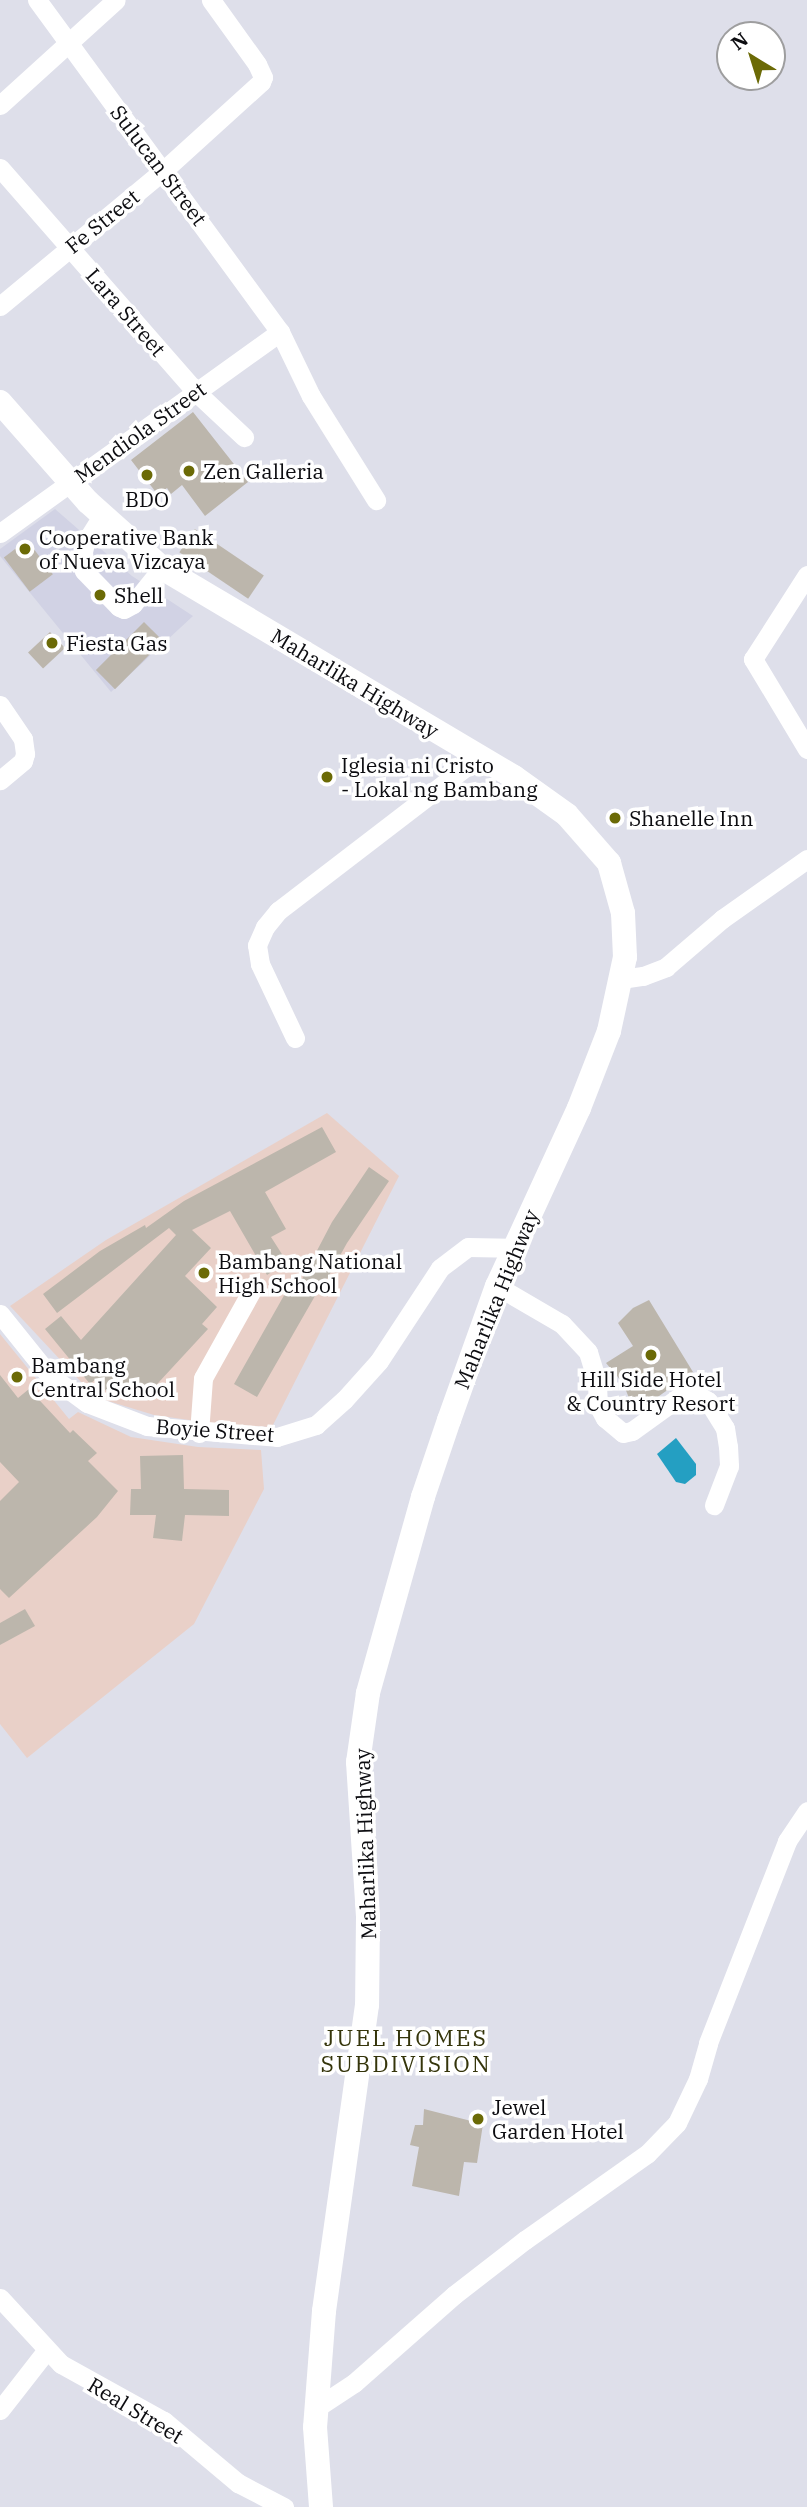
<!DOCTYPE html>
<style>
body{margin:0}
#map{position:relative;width:807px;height:2507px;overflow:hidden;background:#dedfea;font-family:"IBM Plex Serif",serif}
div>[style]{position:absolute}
.built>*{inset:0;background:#d1d2e4}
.education>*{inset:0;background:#e9d0c8}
.water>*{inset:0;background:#249fc2}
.building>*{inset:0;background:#bcb6ac;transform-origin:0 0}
.minor>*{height:19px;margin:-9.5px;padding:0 9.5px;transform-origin:9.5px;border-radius:9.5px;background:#fff}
.major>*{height:24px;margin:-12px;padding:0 12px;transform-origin:12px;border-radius:12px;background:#fff}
.dots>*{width:19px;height:19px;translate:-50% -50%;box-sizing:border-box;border:4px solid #fff;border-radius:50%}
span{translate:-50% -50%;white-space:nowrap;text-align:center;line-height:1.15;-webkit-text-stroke:7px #fff;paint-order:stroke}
.street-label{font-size:21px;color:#0c0c10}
.poi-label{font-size:21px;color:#0c0c10}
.left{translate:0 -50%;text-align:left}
.neighbourhood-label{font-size:23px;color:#35350b;letter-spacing:2px}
.north{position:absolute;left:716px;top:21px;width:70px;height:70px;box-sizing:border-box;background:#fff;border:2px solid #9e9e9f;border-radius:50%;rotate:322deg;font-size:19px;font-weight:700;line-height:28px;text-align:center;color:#0c0c10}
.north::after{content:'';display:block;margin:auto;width:24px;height:32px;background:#6b6a06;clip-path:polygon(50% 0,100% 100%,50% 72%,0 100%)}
</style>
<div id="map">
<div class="built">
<div style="clip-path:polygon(55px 509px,132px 576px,193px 616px,111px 692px,0 556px,0 549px)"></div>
</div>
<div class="education">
<div style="clip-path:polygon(327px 1113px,399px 1176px,272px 1427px,224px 1425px,154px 1415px,95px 1397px,10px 1306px,106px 1240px)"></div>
<div style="clip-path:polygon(0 1334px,69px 1419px,78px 1412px,131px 1437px,198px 1447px,261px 1450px,264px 1489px,194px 1624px,27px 1758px,0 1724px)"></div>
</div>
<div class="water">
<div style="clip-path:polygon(676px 1438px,696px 1464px,696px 1475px,685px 1484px,676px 1482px,657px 1454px)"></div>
</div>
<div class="building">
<div style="clip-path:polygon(193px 412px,248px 482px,205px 516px,182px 485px,171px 494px,167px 488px,158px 495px,131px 460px)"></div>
<div style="left:195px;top:529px;width:83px;height:28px;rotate:34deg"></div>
<div style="left:27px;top:540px;width:43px;height:29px;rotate:53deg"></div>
<div style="left:144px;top:622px;width:27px;height:68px;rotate:45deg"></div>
<div style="left:50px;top:632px;width:22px;height:30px;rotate:47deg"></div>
<div style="clip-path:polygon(322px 1127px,336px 1152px,265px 1192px,286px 1229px,271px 1237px,287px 1262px,267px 1275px,230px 1211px,192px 1230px,211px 1248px,185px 1276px,217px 1307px,202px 1324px,208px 1329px,147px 1395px,134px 1383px,114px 1400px,96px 1379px,90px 1384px,45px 1329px,61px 1316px,81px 1340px,176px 1235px,169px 1228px,57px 1313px,43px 1294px,100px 1251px,145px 1225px,146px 1228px,184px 1201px)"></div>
<div style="clip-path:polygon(369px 1167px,389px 1181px,347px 1243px,321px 1290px,319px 1289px,257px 1397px,234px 1384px,295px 1276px,300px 1283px,332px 1222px)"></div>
<div style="clip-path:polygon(649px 1300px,693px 1372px,635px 1413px,623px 1383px,606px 1363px,633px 1346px,618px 1323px,633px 1308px)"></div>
<div style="clip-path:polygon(0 1375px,18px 1398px,29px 1389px,70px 1433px,73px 1430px,97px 1453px,88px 1461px,118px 1491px,97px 1517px,9px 1598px,0 1589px,0 1501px,19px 1482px,0 1462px)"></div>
<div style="clip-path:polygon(183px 1455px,184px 1489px,229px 1490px,229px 1516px,185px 1515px,182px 1541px,153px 1538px,156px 1515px,130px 1515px,131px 1489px,141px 1489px,140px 1456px)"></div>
<div style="clip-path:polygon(25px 1609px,35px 1626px,0 1645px,0 1623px)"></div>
<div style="clip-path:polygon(424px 2109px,483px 2124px,477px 2163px,464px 2162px,459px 2196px,412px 2186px,419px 2147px,410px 2145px,415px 2125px,423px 2125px)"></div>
</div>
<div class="minor">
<div style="left:37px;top:0;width:411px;rotate:53.8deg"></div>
<div style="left:280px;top:332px;width:71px;rotate:64.2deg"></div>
<div style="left:311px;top:396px;width:123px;rotate:58deg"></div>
<div style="left:0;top:105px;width:156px;rotate:-42.2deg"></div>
<div style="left:0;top:168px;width:298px;rotate:48.8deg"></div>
<div style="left:196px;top:392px;width:66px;rotate:43.2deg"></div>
<div style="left:0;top:306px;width:213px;rotate:-39.7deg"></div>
<div style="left:164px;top:170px;width:131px;rotate:-42.2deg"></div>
<div style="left:261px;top:82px;width:5px;rotate:-68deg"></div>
<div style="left:263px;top:77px;width:14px;rotate:-115deg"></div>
<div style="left:257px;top:64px;width:79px;rotate:-125.7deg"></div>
<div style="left:102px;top:516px;width:32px;rotate:122deg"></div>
<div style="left:85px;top:543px;width:18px;rotate:103deg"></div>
<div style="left:81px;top:561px;width:10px;rotate:73deg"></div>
<div style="left:84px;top:571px;width:50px;rotate:45.8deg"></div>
<div style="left:119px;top:607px;width:5px;rotate:22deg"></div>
<div style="left:124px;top:609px;width:10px;rotate:-29deg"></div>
<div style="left:133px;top:604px;width:46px;rotate:-51.1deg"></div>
<div style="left:0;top:533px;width:345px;rotate:-35.7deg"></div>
<div style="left:807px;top:575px;width:100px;rotate:122.7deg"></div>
<div style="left:753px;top:659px;width:105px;rotate:59deg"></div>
<div style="left:0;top:705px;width:41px;rotate:55.9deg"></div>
<div style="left:23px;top:739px;width:15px;rotate:82deg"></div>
<div style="left:25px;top:754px;width:7px;rotate:106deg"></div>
<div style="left:23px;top:761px;width:30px;rotate:140deg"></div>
<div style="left:621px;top:979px;width:22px;rotate:-8deg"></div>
<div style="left:643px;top:976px;width:25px;rotate:-21deg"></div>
<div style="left:666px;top:967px;width:74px;rotate:-40.6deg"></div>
<div style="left:722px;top:919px;width:104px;rotate:-35.2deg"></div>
<div style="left:295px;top:1038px;width:82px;rotate:-115.3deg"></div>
<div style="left:260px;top:964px;width:19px;rotate:-99deg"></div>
<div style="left:257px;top:945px;width:20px;rotate:-66deg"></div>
<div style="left:265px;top:927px;width:21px;rotate:-51deg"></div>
<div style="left:278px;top:911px;width:253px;rotate:-37.5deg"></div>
<div style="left:497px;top:1286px;width:75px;rotate:30.3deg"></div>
<div style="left:562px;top:1324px;width:38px;rotate:47deg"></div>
<div style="left:588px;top:1352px;width:31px;rotate:73deg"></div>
<div style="left:597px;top:1382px;width:23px;rotate:88deg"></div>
<div style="left:598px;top:1405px;width:15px;rotate:62deg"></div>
<div style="left:605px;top:1418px;width:23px;rotate:40deg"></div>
<div style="left:623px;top:1433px;width:9px;rotate:-13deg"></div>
<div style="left:632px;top:1431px;width:62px;rotate:-35.8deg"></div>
<div style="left:682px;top:1395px;width:12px;rotate:-9deg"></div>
<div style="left:694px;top:1393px;width:16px;rotate:30deg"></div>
<div style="left:708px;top:1401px;width:32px;rotate:58deg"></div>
<div style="left:725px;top:1428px;width:18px;rotate:81deg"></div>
<div style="left:728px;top:1446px;width:20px;rotate:87deg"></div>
<div style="left:729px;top:1466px;width:42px;rotate:111deg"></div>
<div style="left:0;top:1314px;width:78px;rotate:51.2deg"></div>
<div style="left:49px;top:1375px;width:47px;rotate:36.4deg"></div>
<div style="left:87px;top:1403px;width:64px;rotate:21deg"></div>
<div style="left:147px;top:1426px;width:130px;rotate:4.8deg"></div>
<div style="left:277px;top:1437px;width:41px;rotate:-17.1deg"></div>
<div style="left:316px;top:1425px;width:38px;rotate:-42deg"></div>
<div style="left:344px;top:1400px;width:52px;rotate:-48.1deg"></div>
<div style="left:379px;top:1361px;width:111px;rotate:-56.7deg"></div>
<div style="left:440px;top:1268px;width:35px;rotate:-37deg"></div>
<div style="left:468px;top:1247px;width:46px;rotate:1.2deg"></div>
<div style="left:199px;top:1433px;width:55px;rotate:-85.8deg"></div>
<div style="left:203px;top:1378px;width:101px;rotate:-60.9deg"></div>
<div style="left:0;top:2298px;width:90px;rotate:47.3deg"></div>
<div style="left:61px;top:2364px;width:118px;rotate:29deg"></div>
<div style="left:164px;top:2421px;width:97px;rotate:40deg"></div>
<div style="left:238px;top:2483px;width:52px;rotate:27.6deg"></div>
<div style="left:316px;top:2408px;width:45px;rotate:-33.3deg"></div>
<div style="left:354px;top:2383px;width:133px;rotate:-41.3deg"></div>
<div style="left:454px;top:2295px;width:90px;rotate:-37.8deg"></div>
<div style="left:525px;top:2240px;width:149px;rotate:-35.2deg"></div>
<div style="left:647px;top:2154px;width:43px;rotate:-45.9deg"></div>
<div style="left:677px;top:2123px;width:49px;rotate:-64.5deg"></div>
<div style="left:698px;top:2079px;width:37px;rotate:-74deg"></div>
<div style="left:708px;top:2043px;width:217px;rotate:-68.6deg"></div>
<div style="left:787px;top:1841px;width:36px;rotate:-56deg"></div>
<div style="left:0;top:2410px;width:75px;rotate:-52.1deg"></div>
</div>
<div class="major">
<div style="left:0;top:402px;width:133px;rotate:48.7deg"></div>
<div style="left:88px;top:502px;width:99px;rotate:41.7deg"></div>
<div style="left:162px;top:568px;width:409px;rotate:30.7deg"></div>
<div style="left:514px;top:777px;width:65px;rotate:35.6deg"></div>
<div style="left:567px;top:815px;width:64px;rotate:48.8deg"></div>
<div style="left:609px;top:863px;width:52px;rotate:74.4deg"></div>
<div style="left:623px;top:913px;width:44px;rotate:87.4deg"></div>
<div style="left:625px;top:957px;width:76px;rotate:102.2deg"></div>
<div style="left:609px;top:1031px;width:83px;rotate:111.3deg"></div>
<div style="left:579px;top:1108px;width:196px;rotate:114.7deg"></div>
<div style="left:497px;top:1286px;width:142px;rotate:109.7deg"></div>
<div style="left:449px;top:1420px;width:81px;rotate:108.7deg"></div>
<div style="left:423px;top:1497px;width:204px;rotate:105.7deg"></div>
<div style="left:368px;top:1693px;width:70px;rotate:98.2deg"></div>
<div style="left:358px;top:1762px;width:154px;rotate:86.3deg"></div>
<div style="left:368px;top:1916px;width:89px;rotate:90.6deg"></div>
<div style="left:367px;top:2005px;width:309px;rotate:98deg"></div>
<div style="left:324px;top:2311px;width:116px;rotate:94.4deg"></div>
<div style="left:315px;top:2427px;width:80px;rotate:85.7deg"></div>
</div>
<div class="dots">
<div style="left:189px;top:471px;background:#6b6a06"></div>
<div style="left:147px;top:475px;background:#6b6a06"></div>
<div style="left:25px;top:549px;background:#6b6a06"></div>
<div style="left:100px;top:595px;background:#6b6a06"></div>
<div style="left:52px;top:643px;background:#6b6a06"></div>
<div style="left:327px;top:777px;background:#6b6a06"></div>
<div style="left:615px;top:818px;background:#6b6a06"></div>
<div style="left:204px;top:1273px;background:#6b6a06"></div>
<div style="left:651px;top:1355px;background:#6b6a06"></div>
<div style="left:17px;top:1377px;background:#6b6a06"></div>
<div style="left:478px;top:2119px;background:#6b6a06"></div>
</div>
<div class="street-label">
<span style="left:159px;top:165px;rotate:53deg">Sulucan Street</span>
<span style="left:102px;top:221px;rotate:-39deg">Fe Street</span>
<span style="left:126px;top:312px;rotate:49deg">Lara Street</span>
<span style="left:140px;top:432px;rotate:-36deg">Mendiola Street</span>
<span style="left:355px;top:683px;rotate:31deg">Maharlika Highway</span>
<span style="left:496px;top:1299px;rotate:-68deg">Maharlika Highway</span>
<span style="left:215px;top:1430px;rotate:4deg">Boyie Street</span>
<span style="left:365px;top:1844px;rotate:-92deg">Maharlika Highway</span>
<span style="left:136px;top:2410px;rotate:31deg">Real Street</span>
</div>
<div class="poi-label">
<span class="left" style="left:203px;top:471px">Zen Galleria</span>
<span style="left:147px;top:499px">BDO</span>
<span class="left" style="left:39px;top:549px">Cooperative Bank<br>of Nueva Vizcaya</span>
<span class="left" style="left:114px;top:595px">Shell</span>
<span class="left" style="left:66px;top:643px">Fiesta Gas</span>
<span class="left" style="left:341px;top:777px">Iglesia ni Cristo<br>- Lokal ng Bambang</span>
<span class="left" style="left:629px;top:818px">Shanelle Inn</span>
<span class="left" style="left:218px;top:1273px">Bambang National<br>High School</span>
<span class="left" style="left:31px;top:1377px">Bambang<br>Central School</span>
<span style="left:651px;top:1391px">Hill Side Hotel<br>&amp; Country Resort</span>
<span class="left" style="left:492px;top:2119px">Jewel<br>Garden Hotel</span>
</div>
<div class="neighbourhood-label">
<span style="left:406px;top:2050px">JUEL HOMES<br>SUBDIVISION</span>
</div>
<div class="north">N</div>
</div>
